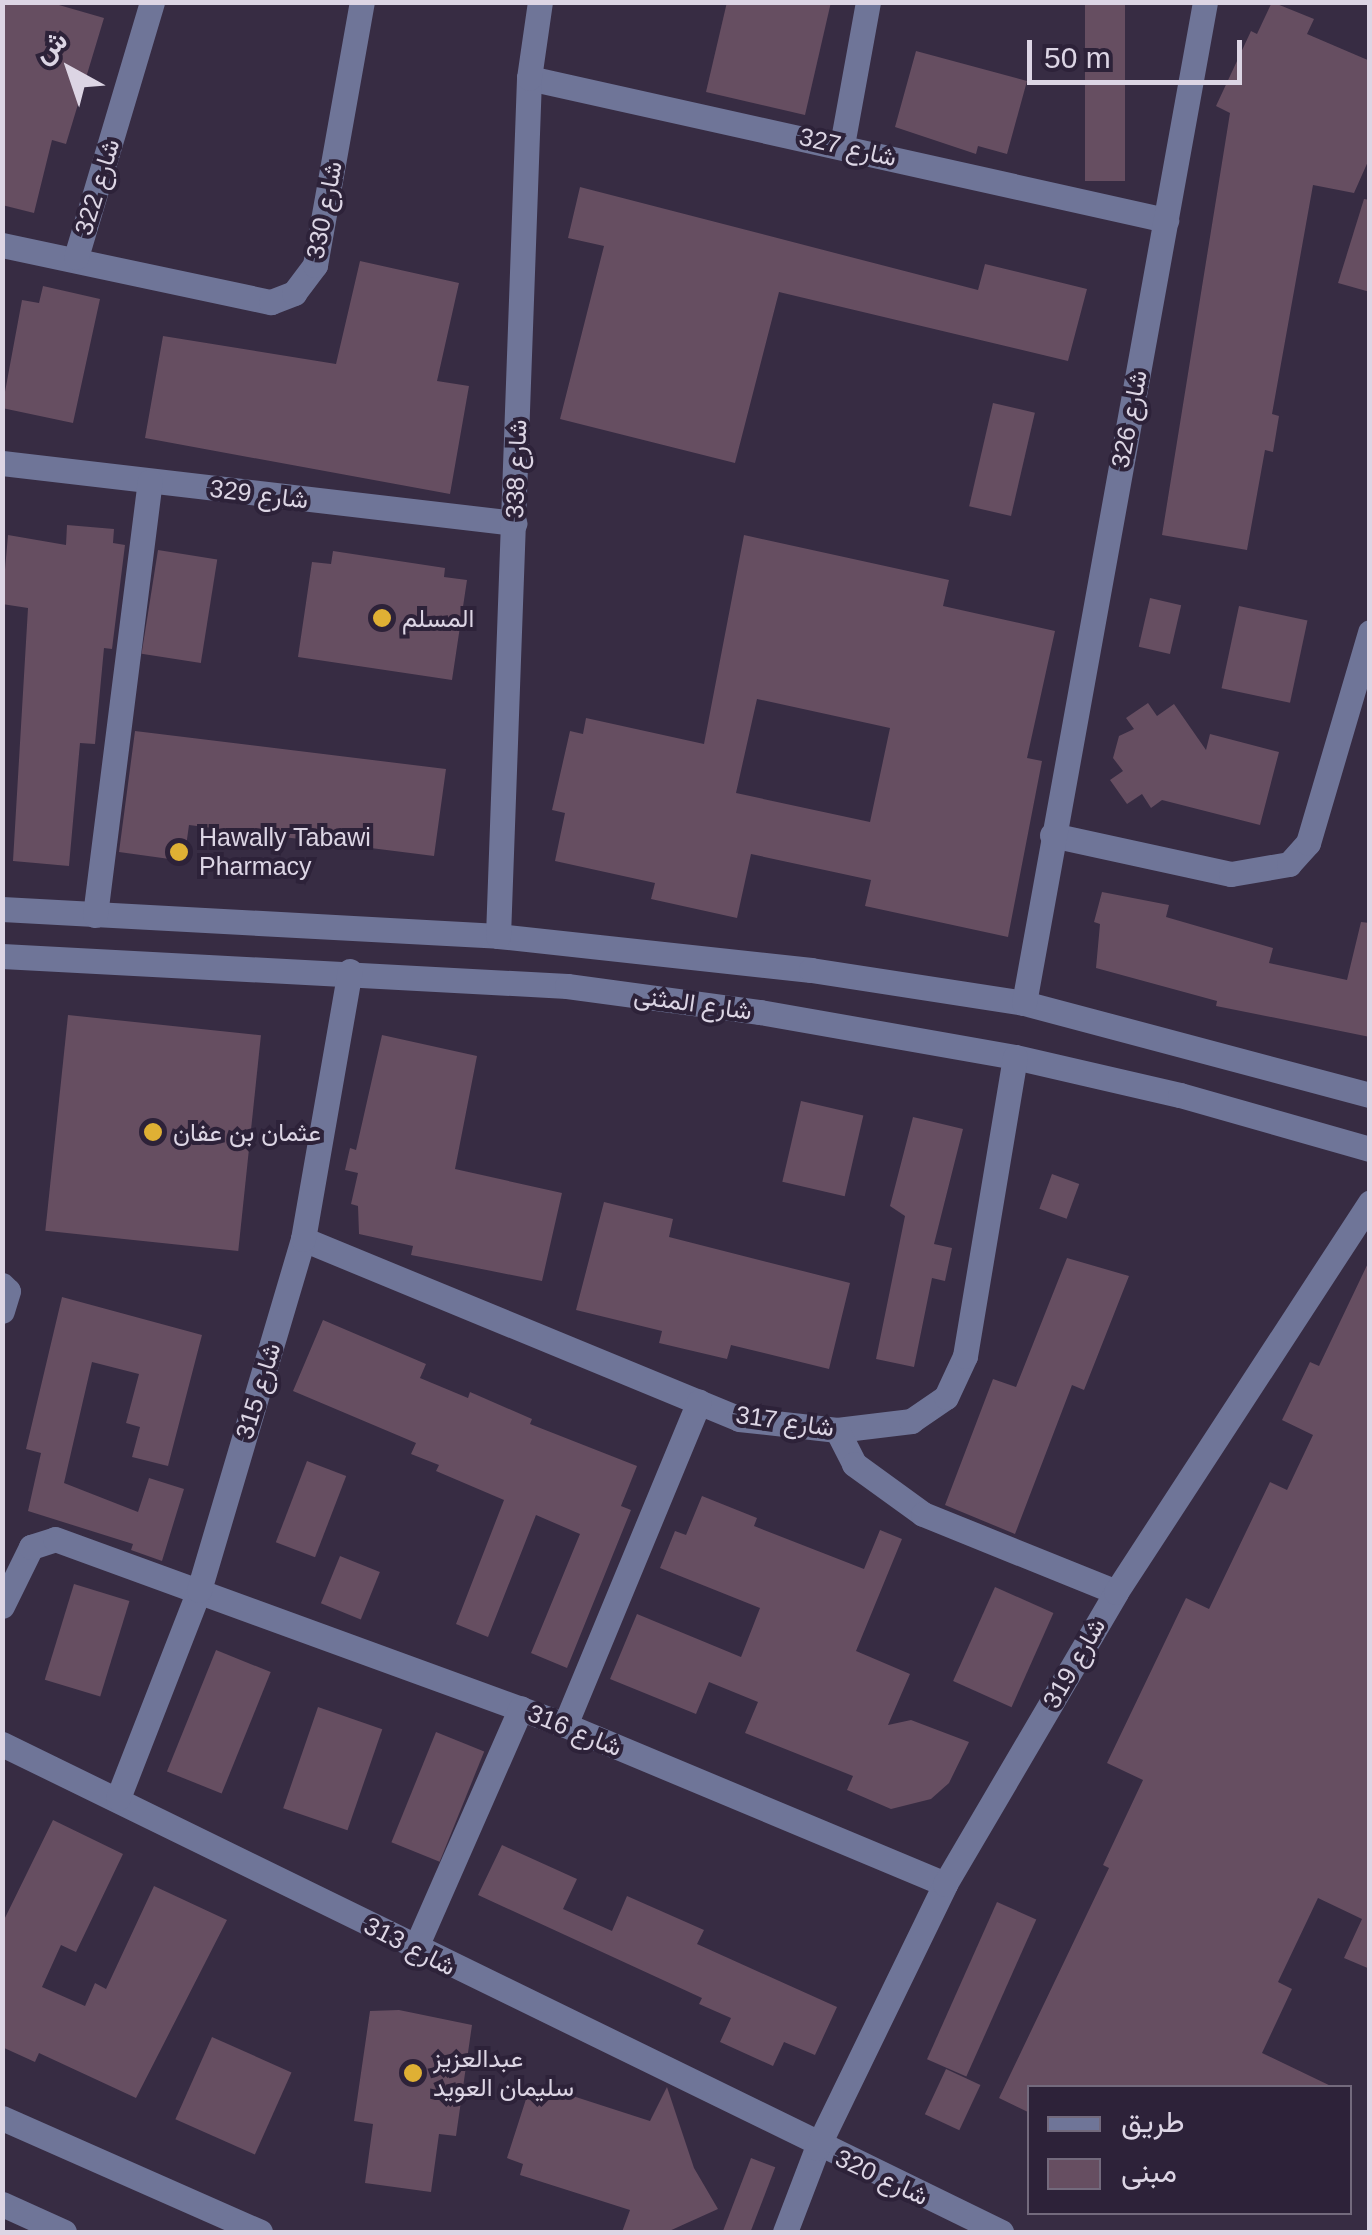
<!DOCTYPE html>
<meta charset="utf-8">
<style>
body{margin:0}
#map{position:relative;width:1372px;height:2235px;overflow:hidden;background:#372c43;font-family:Arial,Vazirmatn,sans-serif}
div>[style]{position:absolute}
.building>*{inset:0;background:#664e61;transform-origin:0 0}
.minor>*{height:25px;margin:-12.5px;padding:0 12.5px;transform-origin:12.5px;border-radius:12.5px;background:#6f7598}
.dots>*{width:28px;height:28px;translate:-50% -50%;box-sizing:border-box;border:5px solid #2d2239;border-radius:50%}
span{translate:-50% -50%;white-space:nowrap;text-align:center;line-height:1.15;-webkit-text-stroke:8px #2d2239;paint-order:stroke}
.street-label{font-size:25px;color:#dcd5e4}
.poi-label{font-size:25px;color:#dcd5e4}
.left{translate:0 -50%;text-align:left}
.frame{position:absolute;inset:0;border:5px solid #dcd5e4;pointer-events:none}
.legend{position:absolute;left:1027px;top:2085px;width:325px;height:130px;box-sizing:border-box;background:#2d2239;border:2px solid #736a7d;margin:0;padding:12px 18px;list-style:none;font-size:30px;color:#dcd5e4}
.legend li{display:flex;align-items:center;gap:20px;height:50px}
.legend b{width:50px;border:2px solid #736a7d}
.north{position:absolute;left:20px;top:20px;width:100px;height:100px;-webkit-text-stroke:8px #2d2239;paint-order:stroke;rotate:320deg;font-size:28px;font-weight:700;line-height:40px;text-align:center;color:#dcd5e4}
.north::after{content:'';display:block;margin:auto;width:35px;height:45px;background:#dcd5e4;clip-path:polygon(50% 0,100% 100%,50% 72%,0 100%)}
.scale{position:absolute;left:1027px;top:40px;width:215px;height:45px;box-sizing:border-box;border:5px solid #dcd5e4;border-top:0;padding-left:12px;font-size:30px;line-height:35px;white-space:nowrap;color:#dcd5e4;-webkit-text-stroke:8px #2d2239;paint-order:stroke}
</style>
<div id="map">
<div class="building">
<div style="clip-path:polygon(2px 2px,52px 3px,104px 18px,66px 144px,52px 140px,34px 213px,2px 205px)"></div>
<div style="clip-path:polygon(727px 2px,831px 2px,805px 115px,706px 92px)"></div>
<div style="left:1085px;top:2px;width:40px;height:179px"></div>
<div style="clip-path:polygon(1272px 2px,1314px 19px,1307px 34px,1370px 61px,1370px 157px,1354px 193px,1313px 185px,1272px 414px,1279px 416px,1273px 452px,1265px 450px,1247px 550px,1162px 535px,1230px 113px,1216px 106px,1251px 31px,1257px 34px)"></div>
<div style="clip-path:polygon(916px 51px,1027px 81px,1007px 154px,978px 146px,976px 154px,895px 127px)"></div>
<div style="clip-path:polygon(580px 187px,978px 290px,985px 264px,1087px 289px,1068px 361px,779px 292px,735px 463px,560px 419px,604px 246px,568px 238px)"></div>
<div style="clip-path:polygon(1364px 199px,1370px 200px,1370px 292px,1338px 283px)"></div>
<div style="clip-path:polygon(360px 261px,459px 283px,437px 381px,469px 386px,450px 494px,145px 438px,163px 336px,336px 364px)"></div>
<div style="clip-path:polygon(43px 286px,100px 299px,73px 423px,2px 408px,22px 300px,39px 303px)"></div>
<div style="left:993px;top:403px;width:43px;height:106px;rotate:13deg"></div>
<div style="clip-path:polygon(67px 525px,114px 529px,113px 543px,125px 545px,112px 649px,104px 648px,95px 744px,80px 743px,69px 866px,13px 861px,28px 608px,2px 604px,8px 535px,66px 545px)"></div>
<div style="clip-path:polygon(evenodd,744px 535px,949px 580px,943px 606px,1055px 631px,1027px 758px,1042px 761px,1008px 937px,865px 906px,871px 880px,751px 854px,737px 918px,651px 899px,655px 883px,555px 861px,565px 813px,552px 810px,570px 731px,583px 734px,586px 718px,704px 744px,744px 535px,757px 699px,890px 728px,870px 822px,736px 793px,757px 699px)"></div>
<div style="left:158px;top:550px;width:60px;height:105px;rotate:9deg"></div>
<div style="clip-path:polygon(333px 551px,445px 568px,444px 577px,467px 580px,452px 680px,298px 657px,312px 562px,331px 564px)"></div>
<div style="left:1150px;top:598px;width:32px;height:50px;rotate:13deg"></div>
<div style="left:1239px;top:606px;width:70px;height:84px;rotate:12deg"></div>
<div style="clip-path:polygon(1148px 703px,1157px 716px,1174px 704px,1206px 750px,1210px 734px,1279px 752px,1260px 825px,1162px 800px,1151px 808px,1142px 794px,1127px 804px,1110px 780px,1123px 771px,1113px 758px,1119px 736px,1134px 729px,1126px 718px)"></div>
<div style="clip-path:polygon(135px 731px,446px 769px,434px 856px,189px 825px,184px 861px,119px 852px)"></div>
<div style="clip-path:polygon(1102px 892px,1169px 905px,1166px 917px,1273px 948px,1269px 963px,1347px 980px,1361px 922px,1370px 923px,1370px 1037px,1216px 1006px,1217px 1001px,1096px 968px,1100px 924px,1094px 922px)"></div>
<div style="left:68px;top:1015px;width:194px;height:217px;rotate:6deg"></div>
<div style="clip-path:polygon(382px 1035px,477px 1056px,455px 1169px,562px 1193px,542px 1281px,411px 1255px,413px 1246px,359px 1234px,358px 1206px,351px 1204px,358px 1173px,345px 1170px,350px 1148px,356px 1150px)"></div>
<div style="left:801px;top:1101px;width:64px;height:83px;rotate:13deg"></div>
<div style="clip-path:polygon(913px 1117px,963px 1129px,934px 1244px,952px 1248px,945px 1281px,932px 1278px,914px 1367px,876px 1359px,905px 1216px,890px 1206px)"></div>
<div style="left:1052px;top:1174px;width:29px;height:37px;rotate:20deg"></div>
<div style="clip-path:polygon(604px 1202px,673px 1219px,669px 1237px,850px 1283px,829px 1369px,731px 1345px,727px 1359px,659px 1343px,662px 1331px,576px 1310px)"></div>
<div style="clip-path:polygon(1067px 1258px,1129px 1276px,1084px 1390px,1072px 1385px,1015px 1534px,945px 1505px,993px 1379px,1016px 1387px)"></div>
<div style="clip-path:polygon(1370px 1259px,1370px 1969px,1344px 1958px,1362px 1919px,1318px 1898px,1278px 1982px,1292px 1989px,1262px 2053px,1335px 2088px,1030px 2088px,1030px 2113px,999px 2098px,1109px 1868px,1103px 1865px,1143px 1780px,1107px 1763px,1186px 1598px,1209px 1609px,1270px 1482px,1287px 1490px,1313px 1435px,1282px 1420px,1310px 1362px,1319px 1366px)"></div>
<div style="clip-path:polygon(62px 1297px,202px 1335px,168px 1466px,132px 1457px,140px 1427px,126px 1423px,139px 1374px,92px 1362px,64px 1483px,138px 1512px,149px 1478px,184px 1489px,162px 1561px,131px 1550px,133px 1544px,28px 1511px,41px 1453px,26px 1449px)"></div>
<div style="clip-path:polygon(323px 1320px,426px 1364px,420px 1378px,468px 1398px,470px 1392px,532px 1419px,530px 1424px,637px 1466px,621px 1506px,631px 1510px,567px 1668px,531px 1653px,580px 1534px,536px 1515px,488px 1637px,456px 1624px,504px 1500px,436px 1471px,439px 1465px,411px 1454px,416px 1443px,293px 1391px)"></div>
<div style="left:307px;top:1461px;width:42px;height:87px;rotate:21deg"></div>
<div style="clip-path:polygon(702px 1496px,757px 1518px,754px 1526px,864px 1569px,880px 1530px,902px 1539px,856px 1651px,910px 1674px,888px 1725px,911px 1720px,969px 1742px,949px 1783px,931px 1799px,891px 1809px,847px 1790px,853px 1776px,745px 1733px,758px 1702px,709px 1682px,696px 1714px,610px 1679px,637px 1614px,741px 1657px,760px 1608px,660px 1568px,675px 1531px,686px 1535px)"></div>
<div style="left:340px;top:1556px;width:43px;height:51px;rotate:22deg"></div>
<div style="left:74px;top:1584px;width:58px;height:100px;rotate:17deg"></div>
<div style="left:995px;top:1587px;width:64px;height:103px;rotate:24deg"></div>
<div style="left:216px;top:1650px;width:59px;height:131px;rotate:22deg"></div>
<div style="left:318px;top:1707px;width:68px;height:107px;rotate:19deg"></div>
<div style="left:436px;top:1732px;width:52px;height:119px;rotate:22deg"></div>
<div style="clip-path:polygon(53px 1820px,123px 1854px,76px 1952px,61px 1945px,42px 1987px,85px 2006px,95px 1983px,106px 1989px,154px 1886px,227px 1920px,136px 2098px,39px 2053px,35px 2062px,2px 2047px,2px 1924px)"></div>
<div style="clip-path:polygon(502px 1845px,577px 1879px,563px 1909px,612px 1931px,627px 1896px,704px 1930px,697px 1944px,837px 2007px,815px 2055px,784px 2042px,773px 2066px,720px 2042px,731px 2018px,699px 2004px,702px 1998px,478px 1895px)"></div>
<div style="left:997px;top:1902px;width:43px;height:172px;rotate:24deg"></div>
<div style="clip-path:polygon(399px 2010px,472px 2025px,456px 2136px,439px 2134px,431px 2192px,365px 2183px,373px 2124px,354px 2121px,370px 2011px)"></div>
<div style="left:212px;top:2037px;width:87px;height:90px;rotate:24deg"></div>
<div style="left:946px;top:2069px;width:38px;height:50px;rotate:25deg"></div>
<div style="clip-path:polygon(667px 2087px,694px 2168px,718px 2209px,667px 2232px,622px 2232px,630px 2210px,520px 2175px,523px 2164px,507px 2158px,527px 2096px,544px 2101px,548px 2088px,650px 2121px)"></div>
<div style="left:751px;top:2158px;width:26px;height:79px;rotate:21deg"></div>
</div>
<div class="minor">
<div style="left:529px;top:78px;width:653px;rotate:12.57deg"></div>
<div style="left:842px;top:145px;width:145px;rotate:-79.7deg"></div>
<div style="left:2px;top:245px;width:275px;rotate:12deg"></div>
<div style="left:271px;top:302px;width:25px;rotate:-21deg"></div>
<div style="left:294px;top:293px;width:35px;rotate:-53deg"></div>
<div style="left:315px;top:265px;width:267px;rotate:-79.9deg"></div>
<div style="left:76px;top:257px;width:266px;rotate:-73.4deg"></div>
<div style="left:2px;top:463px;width:516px;rotate:6.67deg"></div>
<div style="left:1052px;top:835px;width:183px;rotate:12.3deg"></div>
<div style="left:1231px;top:874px;width:59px;rotate:-9.8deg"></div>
<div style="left:1289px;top:864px;width:28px;rotate:-48deg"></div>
<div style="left:1308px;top:843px;width:220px;rotate:-73.6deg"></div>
<div style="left:2px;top:909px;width:497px;rotate:3.1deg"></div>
<div style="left:498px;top:936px;width:315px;rotate:6.2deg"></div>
<div style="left:811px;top:970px;width:216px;rotate:8.8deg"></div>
<div style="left:1024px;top:1003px;width:358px;rotate:14.9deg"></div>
<div style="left:95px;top:915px;width:437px;rotate:-82.8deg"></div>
<div style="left:498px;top:936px;width:859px;rotate:-87.93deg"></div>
<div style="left:529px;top:78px;width:77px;rotate:-81.8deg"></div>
<div style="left:2px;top:956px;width:566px;rotate:3.04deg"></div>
<div style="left:567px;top:986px;width:195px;rotate:7.7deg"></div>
<div style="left:760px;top:1012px;width:259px;rotate:10deg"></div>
<div style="left:1015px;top:1057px;width:169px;rotate:13deg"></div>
<div style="left:1180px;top:1095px;width:198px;rotate:15.9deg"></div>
<div style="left:1024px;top:1003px;width:1017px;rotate:-79.75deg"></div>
<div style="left:303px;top:1239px;width:472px;rotate:22.4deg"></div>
<div style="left:739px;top:1419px;width:99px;rotate:6.4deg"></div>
<div style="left:837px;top:1430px;width:75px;rotate:-6.9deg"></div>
<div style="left:911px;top:1421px;width:42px;rotate:-34.4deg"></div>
<div style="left:946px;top:1397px;width:45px;rotate:-65.1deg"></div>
<div style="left:965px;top:1356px;width:303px;rotate:-80.5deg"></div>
<div style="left:2px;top:1285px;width:8px;rotate:45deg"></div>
<div style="left:8px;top:1291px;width:21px;rotate:107deg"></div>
<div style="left:837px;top:1430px;width:38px;rotate:63deg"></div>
<div style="left:854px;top:1464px;width:85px;rotate:35.9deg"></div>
<div style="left:923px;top:1514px;width:208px;rotate:22deg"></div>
<div style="left:2px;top:1606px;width:66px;rotate:-63.8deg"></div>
<div style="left:31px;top:1547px;width:25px;rotate:-18deg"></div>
<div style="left:55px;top:1539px;width:543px;rotate:20.04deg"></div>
<div style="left:565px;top:1725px;width:412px;rotate:22.7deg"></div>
<div style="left:565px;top:1725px;width:350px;rotate:-67.5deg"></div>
<div style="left:2px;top:1744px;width:1112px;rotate:26.03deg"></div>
<div style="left:118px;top:1798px;width:223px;rotate:-68.7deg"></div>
<div style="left:199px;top:1590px;width:366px;rotate:-73.5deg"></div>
<div style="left:303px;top:1239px;width:272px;rotate:-80.1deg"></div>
<div style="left:415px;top:1949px;width:263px;rotate:-66.3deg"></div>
<div style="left:2px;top:2118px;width:282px;rotate:23.8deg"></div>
<div style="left:2px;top:2204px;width:68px;rotate:24.3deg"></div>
<div style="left:785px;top:2232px;width:90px;rotate:-69.1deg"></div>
<div style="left:817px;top:2148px;width:293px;rotate:-64.1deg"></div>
<div style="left:945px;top:1884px;width:338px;rotate:-59.6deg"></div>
<div style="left:1116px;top:1592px;width:465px;rotate:-56.9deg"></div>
</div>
<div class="dots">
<div style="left:382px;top:618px;background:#dfb034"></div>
<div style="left:179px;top:852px;background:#dfb034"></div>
<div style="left:153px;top:1132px;background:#dfb034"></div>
<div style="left:413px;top:2073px;background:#dfb034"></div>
</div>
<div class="street-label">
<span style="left:848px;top:147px;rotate:13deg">شارع 327</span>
<span style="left:97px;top:187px;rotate:-73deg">شارع 322</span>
<span style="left:324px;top:210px;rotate:-79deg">شارع 330</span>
<span style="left:1129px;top:419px;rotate:-79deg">شارع 326</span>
<span style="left:516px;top:469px;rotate:-88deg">شارع 338</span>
<span style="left:259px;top:494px;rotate:7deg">شارع 329</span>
<span style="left:693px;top:1003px;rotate:8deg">شارع المثنى</span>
<span style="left:258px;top:1391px;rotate:-73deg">شارع 315</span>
<span style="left:785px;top:1421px;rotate:8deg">شارع 317</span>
<span style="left:1074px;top:1663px;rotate:-60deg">شارع 319</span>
<span style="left:575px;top:1730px;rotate:22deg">شارع 316</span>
<span style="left:410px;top:1946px;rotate:27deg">شارع 313</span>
<span style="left:882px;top:2177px;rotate:25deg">شارع 320</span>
</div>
<div class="poi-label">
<span class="left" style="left:402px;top:618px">المسلم</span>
<span class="left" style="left:199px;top:852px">Hawally Tabawi<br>Pharmacy</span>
<span class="left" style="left:173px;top:1132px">عثمان بن عفان</span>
<span class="left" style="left:433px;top:2073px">عبدالعزيز<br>سليمان العويد</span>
</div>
<div class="frame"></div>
<ul class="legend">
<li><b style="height:12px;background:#6f7598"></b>طريق</li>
<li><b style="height:28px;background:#664e61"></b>مبنى</li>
</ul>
<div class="north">ش</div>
<div class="scale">50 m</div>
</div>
